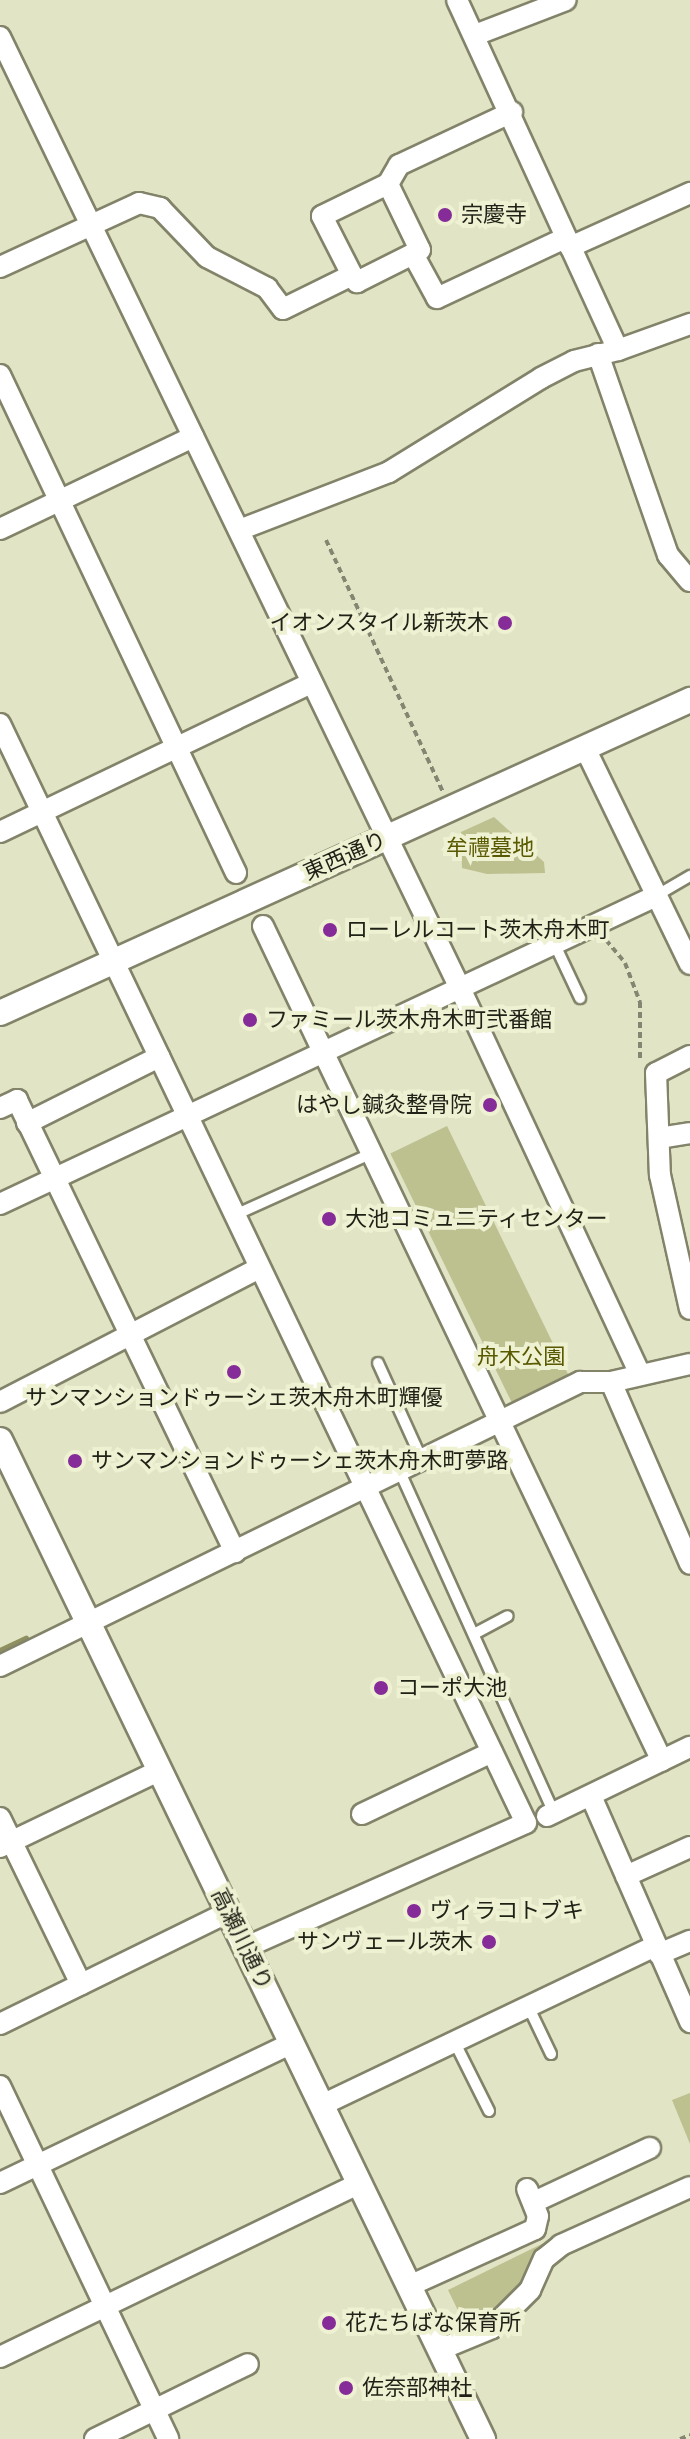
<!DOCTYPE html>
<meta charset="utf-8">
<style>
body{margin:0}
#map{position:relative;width:690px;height:2439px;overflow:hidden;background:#e2e4c6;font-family:Raleway,"Noto Sans JP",sans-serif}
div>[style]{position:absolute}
.green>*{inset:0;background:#bdc08f;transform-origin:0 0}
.stream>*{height:6px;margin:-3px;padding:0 3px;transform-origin:3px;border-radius:3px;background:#8f905f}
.path>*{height:4px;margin-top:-2px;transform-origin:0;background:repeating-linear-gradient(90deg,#848671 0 6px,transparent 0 10px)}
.roads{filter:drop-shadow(2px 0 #828369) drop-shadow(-2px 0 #828369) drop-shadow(0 2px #828369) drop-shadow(0 -2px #828369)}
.service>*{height:10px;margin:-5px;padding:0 5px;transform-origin:5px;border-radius:5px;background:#fff}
.minor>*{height:20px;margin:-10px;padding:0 10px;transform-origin:10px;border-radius:10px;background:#fff}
.tertiary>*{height:24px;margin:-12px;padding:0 12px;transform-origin:12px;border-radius:12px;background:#fff}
.dots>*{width:22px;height:22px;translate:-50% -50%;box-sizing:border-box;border:4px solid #eff1d3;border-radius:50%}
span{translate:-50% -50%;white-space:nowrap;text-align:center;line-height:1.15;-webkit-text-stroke:8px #eff1d3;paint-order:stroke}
.poi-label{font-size:22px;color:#212217}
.left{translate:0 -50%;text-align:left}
.right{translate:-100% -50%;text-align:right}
.park-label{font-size:22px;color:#595900}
.street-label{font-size:22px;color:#212217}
</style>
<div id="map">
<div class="green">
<div style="clip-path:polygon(494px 817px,544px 862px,545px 873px,487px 874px,462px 868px,461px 832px)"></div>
<div style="left:447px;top:1126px;width:277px;height:63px;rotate:64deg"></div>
<div style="clip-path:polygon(690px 2093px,690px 2144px,672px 2100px)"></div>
<div style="clip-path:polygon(552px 2239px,515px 2295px,470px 2335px,448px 2290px)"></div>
</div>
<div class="stream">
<div style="left:0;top:1651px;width:29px;rotate:-25deg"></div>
</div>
<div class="path">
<div style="left:326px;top:540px;width:278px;rotate:65.1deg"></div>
<div style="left:606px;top:940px;width:30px;rotate:50deg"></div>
<div style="left:625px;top:963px;width:42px;rotate:69deg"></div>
<div style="left:640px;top:1002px;width:59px;rotate:90deg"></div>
<div style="left:680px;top:2439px;width:11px;rotate:-22deg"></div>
</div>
<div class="roads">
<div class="service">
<div style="left:654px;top:897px;width:42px;rotate:-30.3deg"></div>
<div style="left:554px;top:943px;width:61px;rotate:64.7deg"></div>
<div style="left:235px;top:1215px;width:150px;rotate:-24.3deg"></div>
<div style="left:378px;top:1363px;width:107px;rotate:65.6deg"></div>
<div style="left:400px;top:1472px;width:374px;rotate:65.7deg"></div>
<div style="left:474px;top:1634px;width:38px;rotate:-28deg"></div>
<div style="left:529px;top:2008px;width:51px;rotate:64.4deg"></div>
<div style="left:455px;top:2043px;width:76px;rotate:63.4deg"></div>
</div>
<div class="minor">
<div style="left:475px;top:35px;width:97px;rotate:-21deg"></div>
<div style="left:0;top:37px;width:1054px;rotate:64.19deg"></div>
<div style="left:459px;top:986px;width:428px;rotate:65deg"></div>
<div style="left:388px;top:184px;width:73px;rotate:64.1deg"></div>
<div style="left:420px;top:250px;width:8px;rotate:150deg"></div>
<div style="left:570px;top:247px;width:132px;rotate:-24.2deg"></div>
<div style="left:0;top:267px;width:153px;rotate:-24.7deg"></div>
<div style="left:139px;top:203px;width:22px;rotate:13deg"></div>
<div style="left:160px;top:208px;width:68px;rotate:46.2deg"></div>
<div style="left:207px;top:257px;width:68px;rotate:27.3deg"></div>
<div style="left:267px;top:288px;width:26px;rotate:53deg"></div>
<div style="left:283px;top:309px;width:77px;rotate:-26.2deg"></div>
<div style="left:352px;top:275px;width:9px;rotate:54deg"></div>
<div style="left:357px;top:282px;width:63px;rotate:-26.6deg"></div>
<div style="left:413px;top:254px;width:50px;rotate:61.4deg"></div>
<div style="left:437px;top:298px;width:141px;rotate:-25.1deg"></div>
<div style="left:352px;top:275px;width:66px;rotate:-117deg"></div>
<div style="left:322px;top:216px;width:73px;rotate:-25.9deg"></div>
<div style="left:388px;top:184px;width:22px;rotate:-60deg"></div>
<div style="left:399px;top:165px;width:125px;rotate:-25.1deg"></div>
<div style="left:618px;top:350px;width:77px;rotate:-19.9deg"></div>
<div style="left:598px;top:354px;width:213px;rotate:70.8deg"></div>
<div style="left:668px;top:555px;width:34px;rotate:50deg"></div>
<div style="left:0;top:375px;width:551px;rotate:64.64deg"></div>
<div style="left:0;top:529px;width:214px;rotate:-25.5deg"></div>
<div style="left:239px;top:530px;width:161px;rotate:-21.1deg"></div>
<div style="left:389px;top:472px;width:179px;rotate:-31.7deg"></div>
<div style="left:541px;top:378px;width:37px;rotate:-27deg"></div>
<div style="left:574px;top:361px;width:45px;rotate:-14deg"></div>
<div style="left:618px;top:350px;width:385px;rotate:-114.7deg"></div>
<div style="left:0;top:724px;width:1218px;rotate:64.42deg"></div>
<div style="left:526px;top:1823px;width:306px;rotate:156.1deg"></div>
<div style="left:585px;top:748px;width:240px;rotate:64.1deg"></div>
<div style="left:0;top:832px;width:345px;rotate:-25.6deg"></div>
<div style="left:263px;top:926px;width:925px;rotate:64.46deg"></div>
<div style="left:690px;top:1056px;width:38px;rotate:153deg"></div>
<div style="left:656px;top:1073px;width:102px;rotate:87.8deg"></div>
<div style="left:660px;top:1175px;width:137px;rotate:77.4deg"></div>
<div style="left:0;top:1108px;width:19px;rotate:-25deg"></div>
<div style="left:17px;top:1100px;width:502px;rotate:64.25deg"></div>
<div style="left:27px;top:1123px;width:148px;rotate:-26.6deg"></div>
<div style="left:659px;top:1138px;width:31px;rotate:-9deg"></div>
<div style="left:0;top:1204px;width:722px;rotate:-25.15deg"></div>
<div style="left:611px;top:1382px;width:198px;rotate:66.5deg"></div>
<div style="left:0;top:1402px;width:292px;rotate:-27.3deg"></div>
<div style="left:0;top:1666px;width:646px;rotate:-26.09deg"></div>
<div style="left:580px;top:1382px;width:31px"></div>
<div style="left:611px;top:1382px;width:81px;rotate:-12.8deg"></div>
<div style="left:591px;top:1796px;width:247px;rotate:66.3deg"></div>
<div style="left:362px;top:1814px;width:144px;rotate:-25.5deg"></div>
<div style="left:547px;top:1816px;width:159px;rotate:-25.8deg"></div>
<div style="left:0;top:1818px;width:185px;rotate:64deg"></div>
<div style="left:0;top:1847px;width:178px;rotate:-25.6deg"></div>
<div style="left:626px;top:1876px;width:70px;rotate:-24.4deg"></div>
<div style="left:659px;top:1954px;width:34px;rotate:-23deg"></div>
<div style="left:0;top:2024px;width:255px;rotate:-26.1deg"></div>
<div style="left:0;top:2086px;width:391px;rotate:64.5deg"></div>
<div style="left:322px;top:2105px;width:369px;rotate:-25.5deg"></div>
<div style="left:0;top:2183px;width:324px;rotate:-25.6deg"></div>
<div style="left:534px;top:2202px;width:128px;rotate:-25deg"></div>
<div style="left:409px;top:2286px;width:138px;rotate:-24.3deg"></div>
<div style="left:535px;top:2229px;width:13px;rotate:-77deg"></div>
<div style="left:538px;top:2216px;width:29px;rotate:-112deg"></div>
<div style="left:439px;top:2350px;width:57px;rotate:-22.5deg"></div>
<div style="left:492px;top:2328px;width:54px;rotate:-45deg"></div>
<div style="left:530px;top:2290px;width:34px;rotate:-66deg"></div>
<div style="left:544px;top:2259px;width:22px;rotate:-39deg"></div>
<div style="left:561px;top:2245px;width:141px;rotate:-24.2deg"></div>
<div style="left:0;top:2357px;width:400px;rotate:-25.8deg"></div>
<div style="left:95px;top:2439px;width:170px;rotate:-26.1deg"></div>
</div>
<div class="tertiary">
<div style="left:0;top:1013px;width:758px;rotate:-24.4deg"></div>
<div style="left:0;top:1440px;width:1110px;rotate:64.2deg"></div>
</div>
</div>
<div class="dots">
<div style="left:445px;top:215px;background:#852c98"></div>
<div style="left:505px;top:623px;background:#852c98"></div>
<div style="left:330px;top:930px;background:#852c98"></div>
<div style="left:250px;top:1020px;background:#852c98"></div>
<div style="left:490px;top:1105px;background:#852c98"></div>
<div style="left:329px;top:1219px;background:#852c98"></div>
<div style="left:234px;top:1372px;background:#852c98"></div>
<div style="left:75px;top:1461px;background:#852c98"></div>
<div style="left:381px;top:1688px;background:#852c98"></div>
<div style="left:414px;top:1911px;background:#852c98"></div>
<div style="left:489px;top:1942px;background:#852c98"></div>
<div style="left:329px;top:2323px;background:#852c98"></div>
<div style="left:346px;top:2388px;background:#852c98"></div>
</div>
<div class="poi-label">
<span class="left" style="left:461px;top:215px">宗慶寺</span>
<span class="right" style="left:489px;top:623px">イオンスタイル新茨木</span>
<span class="left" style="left:346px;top:930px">ローレルコート茨木舟木町</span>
<span class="left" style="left:266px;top:1020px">ファミール茨木舟木町弐番館</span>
<span class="right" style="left:472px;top:1105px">はやし鍼灸整骨院</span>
<span class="left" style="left:345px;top:1219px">大池コミュニティセンター</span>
<span style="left:234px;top:1398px">サンマンションドゥーシェ茨木舟木町輝優</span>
<span class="left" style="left:91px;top:1461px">サンマンションドゥーシェ茨木舟木町夢路</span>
<span class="left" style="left:397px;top:1688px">コーポ大池</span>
<span class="left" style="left:430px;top:1911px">ヴィラコトブキ</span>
<span class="right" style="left:473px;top:1942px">サンヴェール茨木</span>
<span class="left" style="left:345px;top:2323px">花たちばな保育所</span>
<span class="left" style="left:362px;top:2388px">佐奈部神社</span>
</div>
<div class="park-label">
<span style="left:490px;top:848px">牟禮墓地</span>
<span style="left:521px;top:1357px">舟木公園</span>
</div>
<div class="street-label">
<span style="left:345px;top:856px;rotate:-24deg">東西通り</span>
<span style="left:242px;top:1939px;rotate:64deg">高瀬川通り</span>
</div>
</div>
